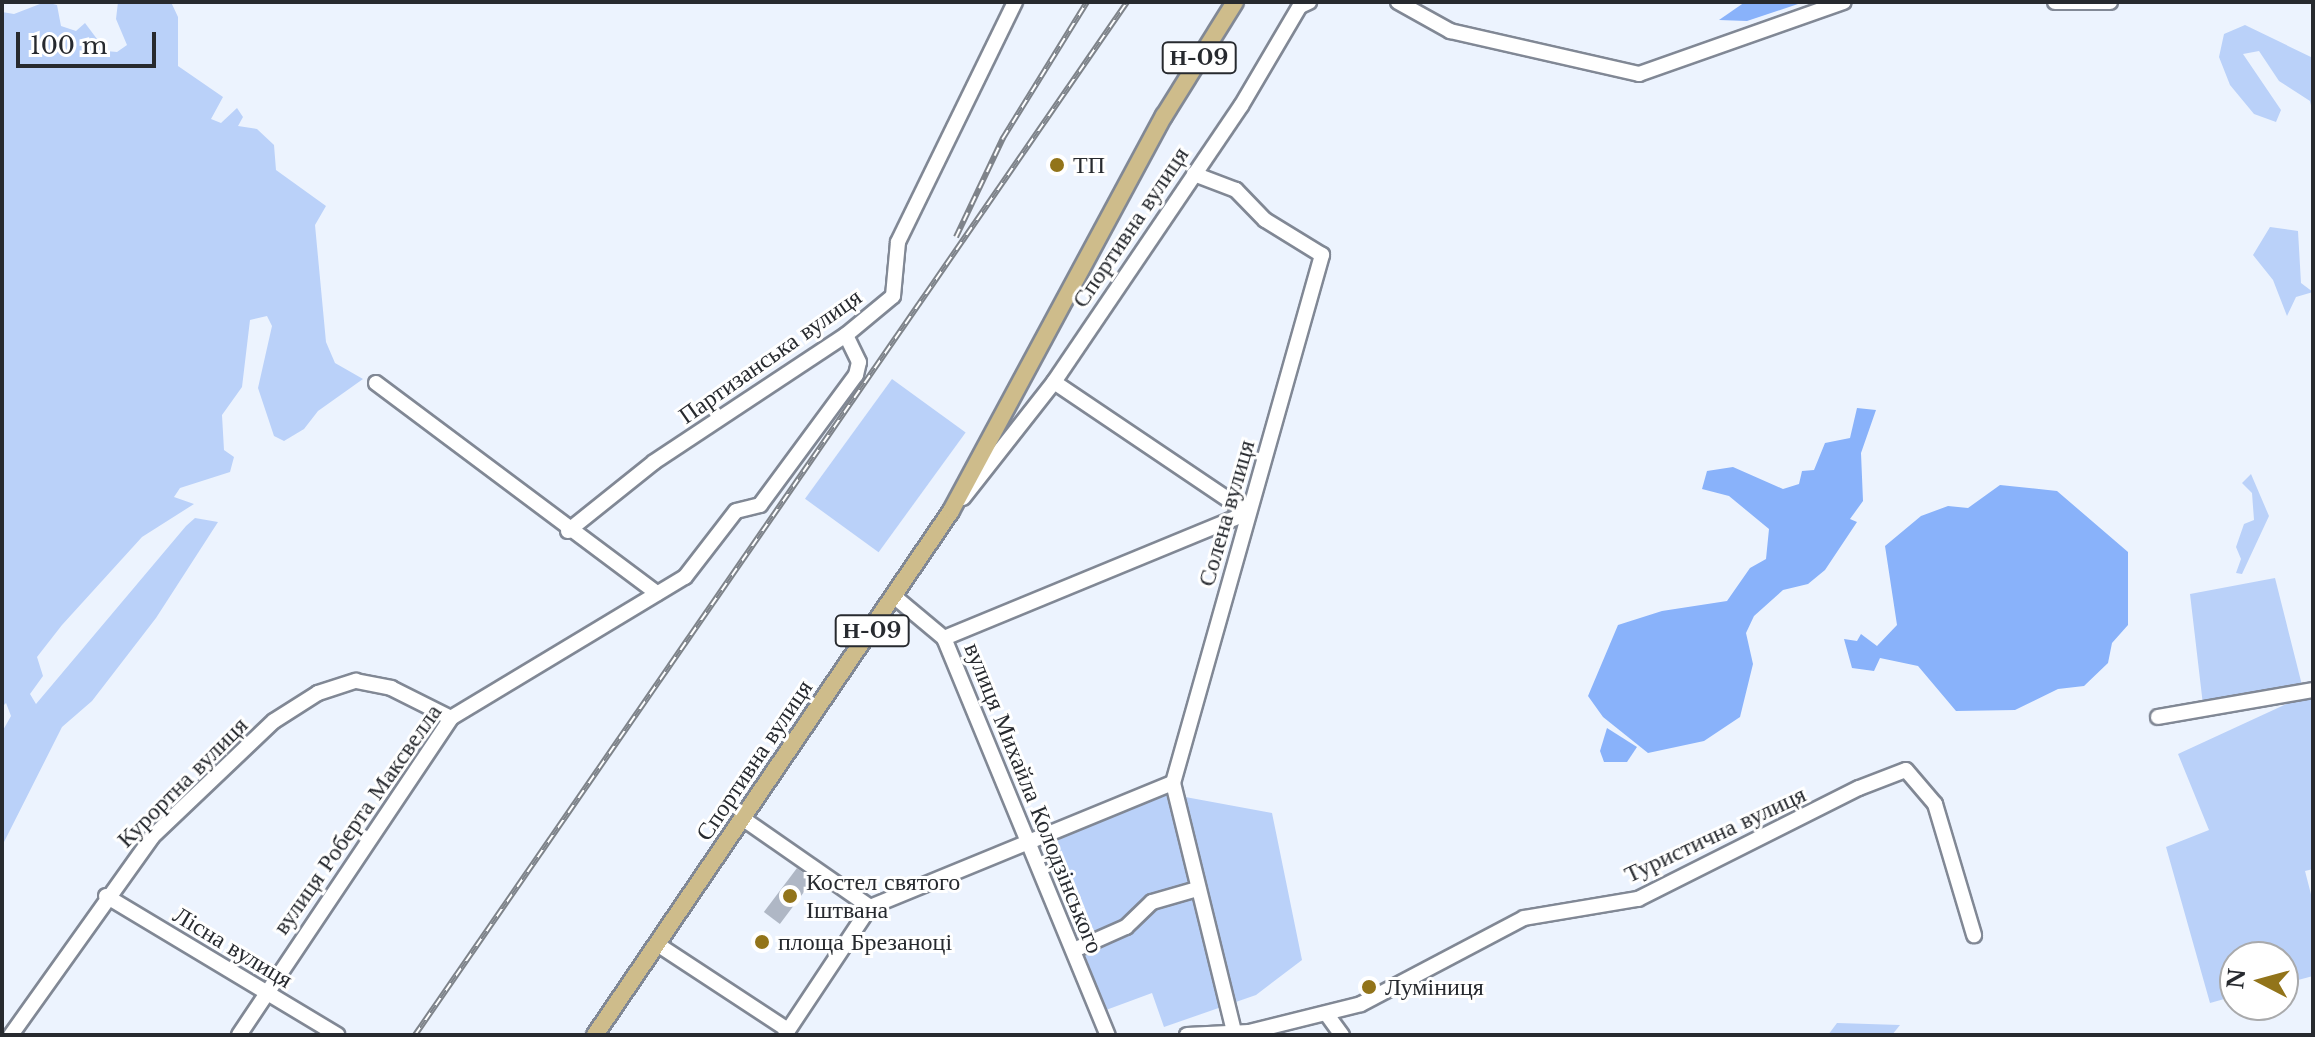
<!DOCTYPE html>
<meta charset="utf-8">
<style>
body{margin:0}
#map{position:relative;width:2315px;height:1037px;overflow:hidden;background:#ecf3fe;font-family:"Libre Baskerville",serif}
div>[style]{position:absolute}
.green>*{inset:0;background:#bad1f9;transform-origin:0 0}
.water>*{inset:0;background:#89b2fa}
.building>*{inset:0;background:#afb7c5;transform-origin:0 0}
.roads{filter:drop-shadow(2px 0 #818895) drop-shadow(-2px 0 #818895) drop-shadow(0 2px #818895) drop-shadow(0 -2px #818895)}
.minor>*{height:14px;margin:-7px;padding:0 7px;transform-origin:7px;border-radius:7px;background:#fff}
.major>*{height:16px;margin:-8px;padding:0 8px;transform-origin:8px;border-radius:8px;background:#cebc8b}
.rail>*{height:6px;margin-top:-3px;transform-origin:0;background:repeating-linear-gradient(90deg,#fff 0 9px,#7e838a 0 18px);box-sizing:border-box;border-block:2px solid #7e838a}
.dots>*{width:22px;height:22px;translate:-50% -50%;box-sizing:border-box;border:4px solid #fff;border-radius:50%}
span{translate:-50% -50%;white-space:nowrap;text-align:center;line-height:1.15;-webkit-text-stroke:6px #fff;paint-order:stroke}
.shield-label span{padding:2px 6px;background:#fff;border:2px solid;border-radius:6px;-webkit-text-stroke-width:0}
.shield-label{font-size:22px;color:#272a2f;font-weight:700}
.poi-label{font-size:24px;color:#272a2f}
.left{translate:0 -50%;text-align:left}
.street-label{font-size:24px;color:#272a2f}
.frame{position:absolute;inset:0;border:4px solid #272a2f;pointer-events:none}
.north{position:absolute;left:2219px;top:941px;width:80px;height:80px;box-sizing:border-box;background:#fff;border:2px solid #a9aaac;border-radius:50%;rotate:276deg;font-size:22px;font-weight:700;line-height:32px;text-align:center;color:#272a2f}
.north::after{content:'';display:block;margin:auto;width:28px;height:36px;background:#92741a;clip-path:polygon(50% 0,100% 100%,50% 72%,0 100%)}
.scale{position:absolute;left:16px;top:32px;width:140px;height:36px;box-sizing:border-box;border:4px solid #272a2f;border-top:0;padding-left:10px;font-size:24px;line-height:28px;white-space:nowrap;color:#272a2f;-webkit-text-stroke:6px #fff;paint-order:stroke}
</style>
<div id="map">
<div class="green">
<div style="clip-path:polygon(45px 2px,57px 5px,61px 26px,76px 31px,85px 23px,106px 51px,117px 52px,127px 45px,116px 19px,118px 2px,171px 2px,178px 17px,178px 66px,223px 97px,211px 119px,221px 123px,237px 108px,243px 117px,238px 126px,257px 129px,274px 145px,276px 170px,326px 206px,315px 225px,326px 342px,335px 363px,363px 379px,318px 411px,304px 429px,284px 441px,274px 436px,258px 388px,272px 326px,267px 316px,250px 320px,242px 387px,222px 415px,224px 450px,234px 457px,230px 472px,180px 488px,174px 497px,194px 504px,142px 537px,62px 625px,37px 657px,43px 676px,30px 694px,36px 704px,186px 526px,195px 518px,218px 522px,156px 618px,92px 701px,62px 727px,2px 846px,2px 732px,11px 716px,6px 703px,2px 707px,2px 12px,14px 14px)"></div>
<div style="clip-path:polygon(2245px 25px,2313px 58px,2313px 114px,2310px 101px,2279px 81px,2259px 51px,2243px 54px,2281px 110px,2276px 122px,2254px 114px,2230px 85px,2219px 57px,2224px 34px)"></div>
<div style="clip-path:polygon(2270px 227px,2298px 231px,2301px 283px,2313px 292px,2296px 297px,2287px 316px,2273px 280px,2253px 255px)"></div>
<div style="left:892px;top:379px;width:91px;height:148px;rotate:36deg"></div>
<div style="clip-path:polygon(2251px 474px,2269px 516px,2242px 574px,2236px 573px,2241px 559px,2236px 547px,2244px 524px,2254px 520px,2252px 493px,2242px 483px)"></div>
<div style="clip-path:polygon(2275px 578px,2305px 697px,2313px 696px,2313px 869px,2305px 871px,2313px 902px,2313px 976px,2283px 984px,2283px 957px,2235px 957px,2235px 996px,2210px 1003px,2166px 847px,2209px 830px,2178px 754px,2295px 700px,2203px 705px,2190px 594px)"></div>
<div style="clip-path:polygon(1169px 794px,1272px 813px,1302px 960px,1256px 995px,1164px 1027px,1152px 993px,1106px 1010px,1042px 843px)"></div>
<div style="clip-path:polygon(1837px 1023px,1900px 1025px,1892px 1035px,1828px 1035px)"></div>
</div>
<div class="water">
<div style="clip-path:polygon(1745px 2px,1804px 2px,1747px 21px,1719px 20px)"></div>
<div style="clip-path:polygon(1857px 408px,1876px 410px,1861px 453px,1863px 501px,1850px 519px,1857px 522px,1825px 570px,1808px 584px,1783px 590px,1754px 616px,1746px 633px,1753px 664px,1740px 717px,1704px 741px,1648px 753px,1603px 717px,1588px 696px,1618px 625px,1662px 611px,1727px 601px,1750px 568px,1766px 559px,1769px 529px,1729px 496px,1702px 489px,1707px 471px,1733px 467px,1783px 489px,1799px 484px,1802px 471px,1814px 470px,1825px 443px,1850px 438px)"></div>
<div style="clip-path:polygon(2000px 485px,2057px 491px,2128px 552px,2128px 625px,2112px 643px,2108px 663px,2084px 686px,2058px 689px,2015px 710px,1956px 711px,1918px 666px,1880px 658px,1874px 671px,1852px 668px,1844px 639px,1857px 641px,1861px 634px,1877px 646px,1897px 625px,1885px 546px,1921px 516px,1948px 506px,1968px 508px)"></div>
<div style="clip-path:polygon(1607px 728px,1637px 747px,1627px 762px,1604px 762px,1600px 751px)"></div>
</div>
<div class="building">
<div style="left:797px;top:868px;width:20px;height:55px;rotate:37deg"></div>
</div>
<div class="roads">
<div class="minor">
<div style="left:1398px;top:2px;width:60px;rotate:29.1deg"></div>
<div style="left:1450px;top:31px;width:194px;rotate:12.8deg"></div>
<div style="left:1639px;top:74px;width:217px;rotate:-19.4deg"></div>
<div style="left:2055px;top:2px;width:55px"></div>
<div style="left:1054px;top:382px;width:234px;rotate:34deg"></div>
<div style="left:376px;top:383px;width:351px;rotate:36.8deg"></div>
<div style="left:963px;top:498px;width:147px;rotate:-51.9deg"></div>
<div style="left:1054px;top:382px;width:333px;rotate:-55.9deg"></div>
<div style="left:1241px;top:106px;width:116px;rotate:-59.5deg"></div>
<div style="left:1300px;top:6px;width:10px;rotate:-24deg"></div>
<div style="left:568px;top:531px;width:110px;rotate:-38.7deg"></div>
<div style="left:654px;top:462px;width:230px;rotate:-33.5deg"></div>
<div style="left:846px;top:335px;width:61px;rotate:-39.7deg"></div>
<div style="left:893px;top:296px;width:54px;rotate:-84.7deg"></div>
<div style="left:898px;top:242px;width:267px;rotate:-64deg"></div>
<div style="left:895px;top:597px;width:64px;rotate:39.9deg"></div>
<div style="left:944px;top:638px;width:430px;rotate:67.6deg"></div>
<div style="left:944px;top:638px;width:329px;rotate:-22.4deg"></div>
<div style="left:2158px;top:717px;width:157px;rotate:-9.9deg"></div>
<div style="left:1173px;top:783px;width:256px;rotate:76.2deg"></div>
<div style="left:742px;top:818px;width:156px;rotate:34.8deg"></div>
<div style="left:106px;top:896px;width:270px;rotate:31deg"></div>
<div style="left:657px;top:944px;width:153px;rotate:33.3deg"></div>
<div style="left:1074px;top:950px;width:57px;rotate:-23.9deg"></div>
<div style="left:1126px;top:927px;width:36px;rotate:-44deg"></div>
<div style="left:1152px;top:902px;width:47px;rotate:-16.1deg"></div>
<div style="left:1328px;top:1016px;width:24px;rotate:54deg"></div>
<div style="left:11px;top:1035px;width:243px;rotate:-54.5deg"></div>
<div style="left:152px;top:837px;width:168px;rotate:-43.6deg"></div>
<div style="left:274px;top:721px;width:52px;rotate:-32.5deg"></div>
<div style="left:318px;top:693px;width:40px;rotate:-18deg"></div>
<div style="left:356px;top:681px;width:36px;rotate:11deg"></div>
<div style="left:391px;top:688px;width:67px;rotate:26.6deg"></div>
<div style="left:239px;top:1035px;width:381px;rotate:-56.2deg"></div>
<div style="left:451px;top:718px;width:273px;rotate:-31.1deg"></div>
<div style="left:685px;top:577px;width:83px;rotate:-52.3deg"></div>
<div style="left:736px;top:511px;width:25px;rotate:-14deg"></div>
<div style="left:760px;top:505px;width:162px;rotate:-53.6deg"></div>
<div style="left:856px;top:375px;width:13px;rotate:-77deg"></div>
<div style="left:859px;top:362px;width:30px;rotate:-116deg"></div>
<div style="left:785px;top:1035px;width:154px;rotate:-56.4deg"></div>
<div style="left:870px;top:907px;width:327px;rotate:-22.3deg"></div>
<div style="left:1173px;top:783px;width:549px;rotate:-74.24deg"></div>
<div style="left:1322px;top:255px;width:67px;rotate:-148.4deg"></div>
<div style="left:1265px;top:220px;width:42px;rotate:-134deg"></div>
<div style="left:1236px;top:190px;width:45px;rotate:-159.1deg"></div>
<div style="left:1187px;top:1035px;width:62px;rotate:-2.8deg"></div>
<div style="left:1249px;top:1032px;width:115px;rotate:-14deg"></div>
<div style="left:1361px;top:1004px;width:184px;rotate:-27.8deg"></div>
<div style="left:1524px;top:918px;width:116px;rotate:-9.5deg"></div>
<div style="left:1638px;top:899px;width:247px;rotate:-26.7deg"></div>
<div style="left:1859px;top:788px;width:50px;rotate:-21deg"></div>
<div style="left:1906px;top:770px;width:45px;rotate:49.5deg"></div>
<div style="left:1935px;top:804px;width:137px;rotate:73.4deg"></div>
</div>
<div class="major">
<div style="left:595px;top:1035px;width:633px;rotate:-55.81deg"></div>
<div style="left:951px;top:511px;width:449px;rotate:-61.7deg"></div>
<div style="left:1164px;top:116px;width:134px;rotate:-58.1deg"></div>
</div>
</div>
<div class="rail">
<div style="left:956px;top:237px;width:110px;rotate:-64.6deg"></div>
<div style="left:1003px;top:138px;width:160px;rotate:-58.3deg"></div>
<div style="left:415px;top:1035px;width:1255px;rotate:-55.42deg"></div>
</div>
<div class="dots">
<div style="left:1057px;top:165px;background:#92741a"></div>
<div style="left:790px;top:896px;background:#92741a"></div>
<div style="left:762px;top:942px;background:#92741a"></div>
<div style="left:1369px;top:987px;background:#92741a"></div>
</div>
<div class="shield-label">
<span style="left:1199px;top:58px">Н-09</span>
<span style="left:872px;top:631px">Н-09</span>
</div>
<div class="poi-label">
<span class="left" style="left:1073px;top:165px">ТП</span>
<span class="left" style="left:806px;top:896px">Костел святого<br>Іштвана</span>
<span class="left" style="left:778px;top:942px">площа Брезаноці</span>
<span class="left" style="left:1385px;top:987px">Луміниця</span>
</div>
<div class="street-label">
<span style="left:1130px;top:227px;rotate:-56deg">Спортивна вулиця</span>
<span style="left:770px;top:356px;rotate:-35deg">Партизанська вулиця</span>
<span style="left:1226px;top:513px;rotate:-74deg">Солена вулиця</span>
<span style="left:754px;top:760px;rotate:-56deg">Спортивна вулиця</span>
<span style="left:182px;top:782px;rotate:-45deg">Курортна вулиця</span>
<span style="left:1034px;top:798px;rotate:68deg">вулиця Михайла Колодзінського</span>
<span style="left:357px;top:819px;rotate:-55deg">вулиця Роберта Максвелла</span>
<span style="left:1715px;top:834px;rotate:-25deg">Туристична вулиця</span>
<span style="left:233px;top:947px;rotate:31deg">Лісна вулиця</span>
</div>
<div class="frame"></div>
<div class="north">N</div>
<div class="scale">100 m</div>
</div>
